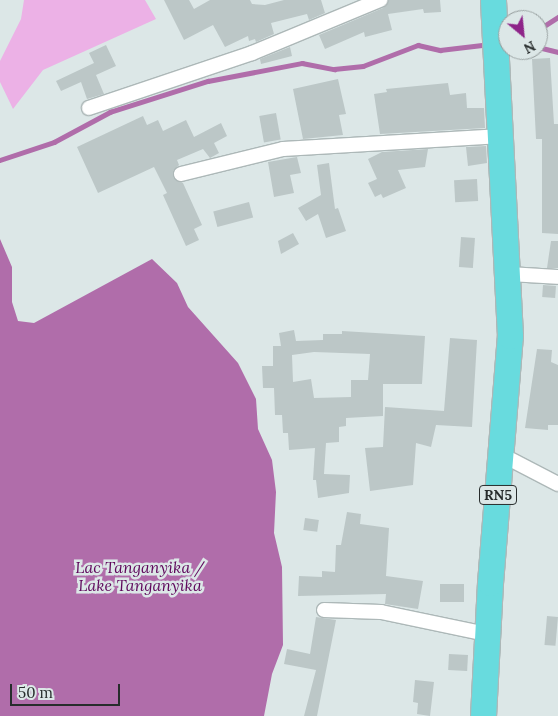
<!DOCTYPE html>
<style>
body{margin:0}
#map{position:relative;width:558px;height:716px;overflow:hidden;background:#dce7e7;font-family:Lora,serif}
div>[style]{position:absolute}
.green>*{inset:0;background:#ecb1e6}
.water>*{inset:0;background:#b06daa}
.stream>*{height:4.5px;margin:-2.25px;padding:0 2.25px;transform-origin:2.25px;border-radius:2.25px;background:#b06daa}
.building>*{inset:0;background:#bcc7c7;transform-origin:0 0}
.roads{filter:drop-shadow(1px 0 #adb8b8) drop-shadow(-1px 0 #adb8b8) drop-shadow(0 1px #adb8b8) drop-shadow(0 -1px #adb8b8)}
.street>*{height:14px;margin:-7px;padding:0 7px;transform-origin:7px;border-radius:7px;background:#fff}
.highway>*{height:25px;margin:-12.5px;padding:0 12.5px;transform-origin:12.5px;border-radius:12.5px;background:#68dbde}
span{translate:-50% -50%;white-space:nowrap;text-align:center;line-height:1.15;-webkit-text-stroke:5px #dce7e7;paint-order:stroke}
.shield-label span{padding:1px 4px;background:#dce7e7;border:1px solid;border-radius:4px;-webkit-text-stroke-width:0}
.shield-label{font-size:14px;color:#272c2c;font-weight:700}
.water-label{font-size:16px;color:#5e065b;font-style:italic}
.north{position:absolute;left:498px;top:10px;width:50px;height:50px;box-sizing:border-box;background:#dce7e7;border:1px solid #949c9c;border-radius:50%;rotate:152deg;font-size:14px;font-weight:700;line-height:20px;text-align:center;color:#272c2c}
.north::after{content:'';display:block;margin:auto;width:18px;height:22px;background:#8e2489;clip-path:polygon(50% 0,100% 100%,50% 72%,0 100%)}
.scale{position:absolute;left:10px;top:684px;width:110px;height:22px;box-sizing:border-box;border:2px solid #272c2c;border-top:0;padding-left:6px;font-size:15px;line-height:18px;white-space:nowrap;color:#272c2c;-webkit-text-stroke:4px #dce7e7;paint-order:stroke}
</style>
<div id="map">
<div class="green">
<div style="clip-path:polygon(24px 0,145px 0,156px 19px,43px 70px,13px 109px,0 82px,0 61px,21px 19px)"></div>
</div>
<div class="water">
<div style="clip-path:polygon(0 239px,12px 267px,12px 302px,18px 321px,34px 323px,152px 259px,177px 283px,188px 307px,238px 363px,256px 399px,258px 429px,272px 460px,276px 492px,274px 533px,282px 567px,283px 645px,272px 674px,264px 716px,0 716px)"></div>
</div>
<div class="stream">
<div style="left:538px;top:30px;width:24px;rotate:-33deg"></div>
<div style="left:538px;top:47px;width:21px;rotate:14deg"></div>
<div style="left:0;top:160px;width:57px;rotate:-18.4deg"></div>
<div style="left:54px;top:142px;width:64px;rotate:-28.2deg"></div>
<div style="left:110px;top:112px;width:103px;rotate:-17.6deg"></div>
<div style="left:208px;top:81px;width:96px;rotate:-10.8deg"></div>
<div style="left:302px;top:63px;width:33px;rotate:11deg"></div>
<div style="left:334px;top:69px;width:29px;rotate:-6deg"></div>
<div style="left:363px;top:66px;width:59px;rotate:-20.9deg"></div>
<div style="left:418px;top:45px;width:23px;rotate:13deg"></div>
<div style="left:440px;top:50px;width:42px;rotate:-6.8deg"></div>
</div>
<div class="building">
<div style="clip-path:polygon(164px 0,189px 0,194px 9px,210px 0,250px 0,252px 4px,265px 5px,284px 0,321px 0,325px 13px,309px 20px,307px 14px,271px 23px,274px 34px,256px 42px,255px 39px,249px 41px,248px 36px,225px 47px,213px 25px,184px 40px)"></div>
<div style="clip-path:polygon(389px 0,440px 0,441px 12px,424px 13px,423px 9px,388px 14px,392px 30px,365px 37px,364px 32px,325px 49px,319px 35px,383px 8px)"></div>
<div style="clip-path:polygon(106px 45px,116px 66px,96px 75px,104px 94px,87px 99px,81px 82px,61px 91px,56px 81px,94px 63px,89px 53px)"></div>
<div style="clip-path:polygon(290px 47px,292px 56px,261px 64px,260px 59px)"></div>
<div style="clip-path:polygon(550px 58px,554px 124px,558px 124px,558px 234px,542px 233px,542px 139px,536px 139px,532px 59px)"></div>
<div style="clip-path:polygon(338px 79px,346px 114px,339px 115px,343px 135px,303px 139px,293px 89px)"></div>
<div style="clip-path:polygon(448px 83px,450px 95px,466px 93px,467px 108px,484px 108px,485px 128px,380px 134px,374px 94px,387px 92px,386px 89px)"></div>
<div style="left:276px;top:113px;width:27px;height:17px;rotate:80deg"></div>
<div style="clip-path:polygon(143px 116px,147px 125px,158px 120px,163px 131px,186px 120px,194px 137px,221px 123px,227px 136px,214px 143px,219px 153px,210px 158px,203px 149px,177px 160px,179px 165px,173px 171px,173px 177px,183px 183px,202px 225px,194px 229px,199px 240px,186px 246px,163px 195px,167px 193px,154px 167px,98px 193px,77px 147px)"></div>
<div style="clip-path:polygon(486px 146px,487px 163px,468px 166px,466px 147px)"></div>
<div style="clip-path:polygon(428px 149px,425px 167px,398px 170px,406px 188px,383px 198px,381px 194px,375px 197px,368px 183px,377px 179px,368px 159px,382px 152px)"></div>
<div style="clip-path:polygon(297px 157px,301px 173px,290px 175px,294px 193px,274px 197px,268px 162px)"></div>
<div style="clip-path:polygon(329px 163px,335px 209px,338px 208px,346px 231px,326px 238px,318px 214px,306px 221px,298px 208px,321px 195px,317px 165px)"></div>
<div style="left:477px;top:179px;width:22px;height:23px;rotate:87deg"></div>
<div style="left:249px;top:202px;width:16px;height:37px;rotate:75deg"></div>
<div style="clip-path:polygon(293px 233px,299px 244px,281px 254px,278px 241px)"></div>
<div style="left:461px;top:237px;width:14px;height:30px;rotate:4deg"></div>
<div style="clip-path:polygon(551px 241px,558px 241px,558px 268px,547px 268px)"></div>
<div style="left:543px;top:285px;width:13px;height:12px;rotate:4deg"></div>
<div style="clip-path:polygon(evenodd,294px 330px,296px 341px,323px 340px,323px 334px,342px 334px,342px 331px,425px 336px,422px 384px,383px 384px,383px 416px,346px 418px,346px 426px,339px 427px,339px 442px,326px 443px,324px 474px,350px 475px,349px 493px,318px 498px,316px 480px,313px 480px,315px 448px,289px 450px,288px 433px,283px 433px,282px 415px,275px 415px,274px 388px,263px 388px,262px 366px,273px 366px,273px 346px,281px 346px,279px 333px,294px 330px,314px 352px,370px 354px,368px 380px,351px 380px,351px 397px,314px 398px,311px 379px,293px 382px,292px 355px,314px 352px)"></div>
<div style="clip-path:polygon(450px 338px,477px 340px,472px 427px,436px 425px,431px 447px,416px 443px,413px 485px,370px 491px,365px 448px,383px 447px,385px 407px,444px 411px)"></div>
<div style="clip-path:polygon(537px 349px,552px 350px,551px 362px,558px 365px,558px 425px,548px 425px,548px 430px,525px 428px)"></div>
<div style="clip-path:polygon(347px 512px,361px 514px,360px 524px,389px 528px,386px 576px,423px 581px,418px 609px,385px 604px,386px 594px,298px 596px,299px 576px,322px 577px,322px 571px,335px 572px,336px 545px,341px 545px)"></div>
<div style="left:305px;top:518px;width:14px;height:12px;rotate:8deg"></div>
<div style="left:464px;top:584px;width:18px;height:24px;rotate:90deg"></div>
<div style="left:547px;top:616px;width:11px;height:29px;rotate:5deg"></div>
<div style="clip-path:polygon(316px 617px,336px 620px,317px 716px,304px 716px,316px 670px,284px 664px,287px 649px,310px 654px)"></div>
<div style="left:449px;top:654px;width:19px;height:16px;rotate:3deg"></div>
<div style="clip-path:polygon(415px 680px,434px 682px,430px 716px,417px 714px,418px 703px,413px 702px)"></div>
</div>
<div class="roads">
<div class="street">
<div style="left:89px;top:108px;width:172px;rotate:-18.6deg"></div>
<div style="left:252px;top:53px;width:139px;rotate:-22.5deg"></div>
<div style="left:181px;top:174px;width:105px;rotate:-13.8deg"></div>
<div style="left:283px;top:149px;width:219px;rotate:-3.4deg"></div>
<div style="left:508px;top:274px;width:50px;rotate:3.4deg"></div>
<div style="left:502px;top:455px;width:63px;rotate:27.4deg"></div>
<div style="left:324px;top:610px;width:57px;rotate:2deg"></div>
<div style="left:381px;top:612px;width:107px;rotate:11.8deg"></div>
</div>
<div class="highway">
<div style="left:483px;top:716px;width:133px;rotate:-87deg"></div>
<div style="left:490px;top:583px;width:248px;rotate:-85.4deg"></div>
<div style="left:510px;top:336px;width:336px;rotate:-92.9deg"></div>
</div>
</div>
<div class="shield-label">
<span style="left:498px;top:495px">RN5</span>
</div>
<div class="water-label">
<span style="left:140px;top:576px">Lac Tanganyika /<br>Lake Tanganyika</span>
</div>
<div class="north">N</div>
<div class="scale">50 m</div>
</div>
